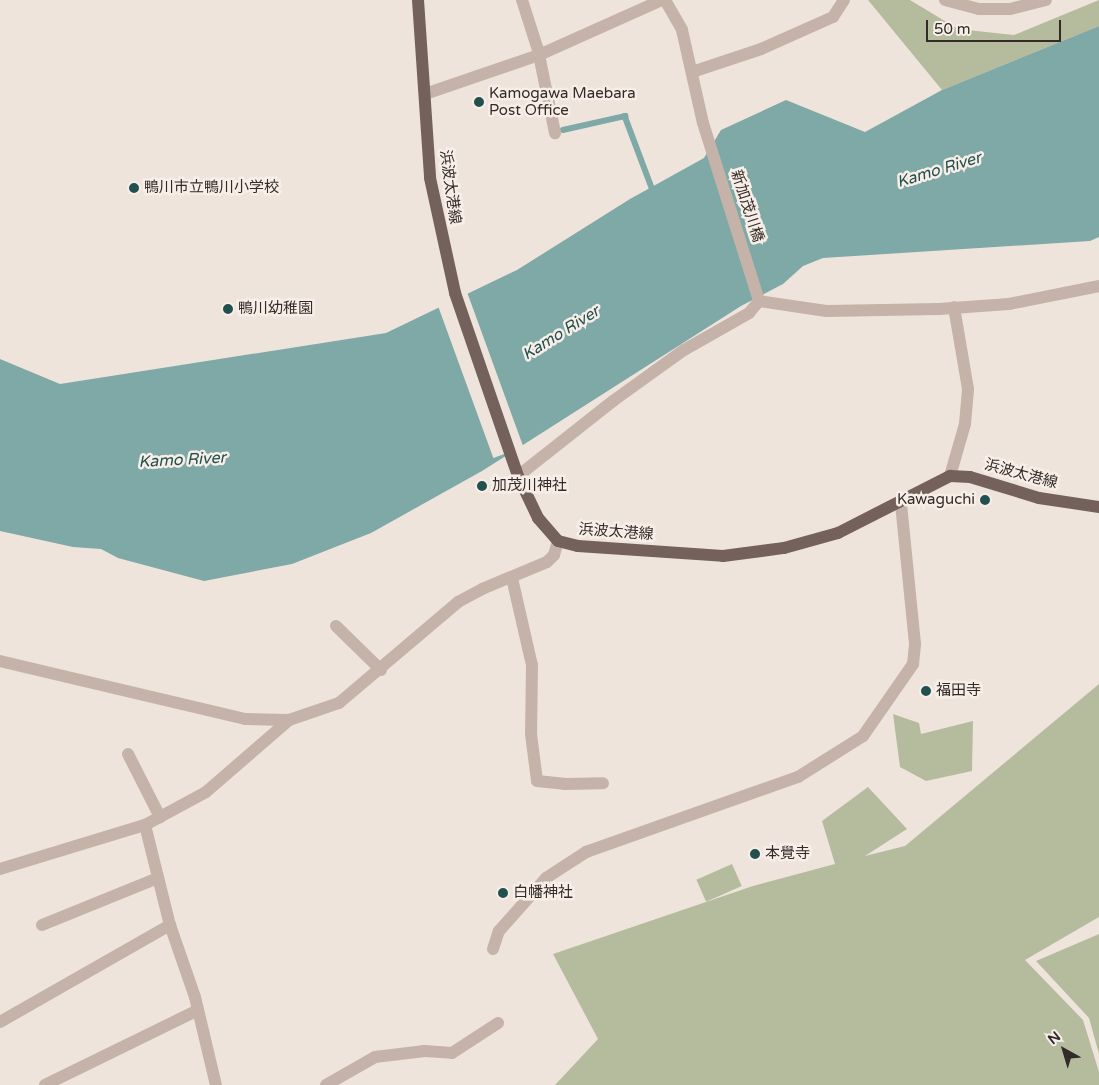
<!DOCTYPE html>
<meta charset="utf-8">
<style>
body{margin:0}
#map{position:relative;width:1099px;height:1085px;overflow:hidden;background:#efe4dc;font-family:"Varela Round","Noto Sans JP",sans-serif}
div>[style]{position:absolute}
.green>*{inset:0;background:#b5bc9e;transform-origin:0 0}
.water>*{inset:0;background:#7ea9a6}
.pier>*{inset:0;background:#efe4dc;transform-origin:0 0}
.stream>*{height:5.5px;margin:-2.75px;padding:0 2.75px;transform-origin:2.75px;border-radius:2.75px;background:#7ea9a6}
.minor>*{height:12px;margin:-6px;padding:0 6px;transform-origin:6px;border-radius:6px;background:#c5b3a9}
.major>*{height:12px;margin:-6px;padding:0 6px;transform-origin:6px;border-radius:6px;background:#74615b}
.dots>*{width:14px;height:14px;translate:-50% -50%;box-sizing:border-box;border:2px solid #f7eee8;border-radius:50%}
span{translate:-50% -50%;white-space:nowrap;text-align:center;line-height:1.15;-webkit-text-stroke:5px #f7eee8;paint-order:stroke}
.poi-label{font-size:15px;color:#342b28}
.left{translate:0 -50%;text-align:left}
.right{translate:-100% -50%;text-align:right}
.street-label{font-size:15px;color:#342b28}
.water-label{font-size:16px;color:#22504f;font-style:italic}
.north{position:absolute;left:1039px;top:1025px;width:50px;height:50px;-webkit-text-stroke:4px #f7eee8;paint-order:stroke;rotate:321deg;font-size:14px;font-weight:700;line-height:20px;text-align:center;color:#342b28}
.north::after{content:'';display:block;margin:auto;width:18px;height:22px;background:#342b28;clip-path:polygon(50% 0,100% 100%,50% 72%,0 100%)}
.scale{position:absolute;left:926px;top:20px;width:135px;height:22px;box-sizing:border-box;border:2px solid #342b28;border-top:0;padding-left:6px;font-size:15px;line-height:18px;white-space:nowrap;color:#342b28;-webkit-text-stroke:4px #f7eee8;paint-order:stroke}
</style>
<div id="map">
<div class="green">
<div style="clip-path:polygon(868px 0,910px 0,958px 29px,1014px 35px,1099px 0,1099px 26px,942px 90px)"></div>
<div style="clip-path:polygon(1099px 684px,1099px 917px,1025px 960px,1083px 1020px,1099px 1072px,1099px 1085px,555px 1085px,598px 1039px,553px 954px,753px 886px,835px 864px,822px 821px,868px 787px,907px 829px,865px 856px,905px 846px)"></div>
<div style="clip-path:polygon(893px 714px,919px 723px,921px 734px,973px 721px,972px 771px,926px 781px,900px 767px)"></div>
<div style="left:732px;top:864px;width:24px;height:39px;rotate:66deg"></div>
<div style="clip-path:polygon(1099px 934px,1099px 1054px,1089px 1018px,1036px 961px)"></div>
</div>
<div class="water">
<div style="clip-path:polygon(1099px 26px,1099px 237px,1090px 241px,823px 258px,803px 266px,783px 284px,741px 306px,482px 471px,371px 533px,292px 564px,204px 581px,118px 558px,101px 549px,73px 547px,0 531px,0 359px,60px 384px,386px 333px,517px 270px,630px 199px,704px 158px,721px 130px,786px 100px,865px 132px,942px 90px)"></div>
</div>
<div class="pier">
<div style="left:467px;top:292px;width:165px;height:32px;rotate:70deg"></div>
</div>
<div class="stream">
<div style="left:563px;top:130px;width:64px;rotate:-12.7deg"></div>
<div style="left:625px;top:116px;width:82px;rotate:69.4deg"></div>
</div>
<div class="minor">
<div style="left:522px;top:0;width:52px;rotate:72.3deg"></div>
<div style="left:538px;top:50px;width:85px;rotate:78.4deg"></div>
<div style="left:665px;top:0;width:34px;rotate:60deg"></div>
<div style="left:682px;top:30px;width:95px;rotate:77.3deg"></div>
<div style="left:703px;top:123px;width:187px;rotate:72.5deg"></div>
<div style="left:759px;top:301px;width:68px;rotate:8.5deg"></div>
<div style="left:826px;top:311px;width:113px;rotate:-1deg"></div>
<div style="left:939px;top:309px;width:70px;rotate:-4.1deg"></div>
<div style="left:1009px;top:304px;width:92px;rotate:-11.3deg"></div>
<div style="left:945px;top:0;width:35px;rotate:15deg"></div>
<div style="left:979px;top:9px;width:31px"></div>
<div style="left:1010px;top:9px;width:37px;rotate:-14deg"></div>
<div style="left:692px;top:72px;width:73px;rotate:-18.4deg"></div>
<div style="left:761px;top:49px;width:79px;rotate:-24deg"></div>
<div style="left:833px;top:17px;width:20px;rotate:-57deg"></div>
<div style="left:425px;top:94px;width:120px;rotate:-18.9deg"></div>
<div style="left:539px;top:55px;width:135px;rotate:-24.1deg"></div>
<div style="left:518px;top:476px;width:121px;rotate:-38.3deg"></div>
<div style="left:613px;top:401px;width:87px;rotate:-35.7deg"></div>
<div style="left:684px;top:350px;width:75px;rotate:-29.6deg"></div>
<div style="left:749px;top:313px;width:16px;rotate:-50deg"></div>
<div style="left:950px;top:476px;width:54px;rotate:-73.9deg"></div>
<div style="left:965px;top:424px;width:35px;rotate:-85deg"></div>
<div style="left:968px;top:389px;width:83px;rotate:-99.7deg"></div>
<div style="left:512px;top:578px;width:89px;rotate:77.1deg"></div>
<div style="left:532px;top:665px;width:69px;rotate:90.8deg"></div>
<div style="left:531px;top:734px;width:47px;rotate:82.7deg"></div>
<div style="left:537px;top:781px;width:27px;rotate:6deg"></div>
<div style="left:564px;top:784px;width:39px;rotate:-1deg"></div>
<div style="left:336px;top:626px;width:63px;rotate:44.4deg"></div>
<div style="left:0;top:661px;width:252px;rotate:13.3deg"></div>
<div style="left:245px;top:719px;width:44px;rotate:1.3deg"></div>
<div style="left:289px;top:720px;width:53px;rotate:-18.8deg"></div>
<div style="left:339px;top:703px;width:156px;rotate:-40.3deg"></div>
<div style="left:458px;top:602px;width:27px;rotate:-28deg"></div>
<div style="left:482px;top:589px;width:70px;rotate:-22.6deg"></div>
<div style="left:547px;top:562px;width:10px;rotate:-45deg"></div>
<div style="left:554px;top:555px;width:15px;rotate:-74deg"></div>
<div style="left:128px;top:754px;width:71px;rotate:63.1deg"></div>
<div style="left:145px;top:825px;width:103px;rotate:76deg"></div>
<div style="left:170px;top:925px;width:76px;rotate:70.9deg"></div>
<div style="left:195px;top:997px;width:90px;rotate:76.6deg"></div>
<div style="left:0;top:869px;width:152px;rotate:-16.9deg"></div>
<div style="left:145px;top:825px;width:69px;rotate:-28.4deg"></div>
<div style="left:206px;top:792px;width:110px;rotate:-40.9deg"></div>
<div style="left:42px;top:925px;width:125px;rotate:-22.1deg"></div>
<div style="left:493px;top:949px;width:19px;rotate:-72deg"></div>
<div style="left:499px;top:931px;width:71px;rotate:-48.4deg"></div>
<div style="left:546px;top:878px;width:48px;rotate:-33deg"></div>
<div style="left:586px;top:852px;width:225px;rotate:-19.5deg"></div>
<div style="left:798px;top:777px;width:77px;rotate:-32.2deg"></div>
<div style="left:863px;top:736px;width:88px;rotate:-55.2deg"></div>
<div style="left:913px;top:664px;width:20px;rotate:-84deg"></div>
<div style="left:915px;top:644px;width:142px;rotate:-95.7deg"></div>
<div style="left:0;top:1022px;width:196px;rotate:-29.7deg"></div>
<div style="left:45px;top:1085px;width:170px;rotate:-26.1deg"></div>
<div style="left:326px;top:1085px;width:56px;rotate:-29.7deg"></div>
<div style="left:375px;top:1057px;width:50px;rotate:-6.8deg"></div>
<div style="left:425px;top:1051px;width:27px;rotate:4deg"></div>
<div style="left:452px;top:1053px;width:55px;rotate:-33.1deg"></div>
</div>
<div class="major">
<div style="left:418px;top:0;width:178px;rotate:86.1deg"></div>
<div style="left:430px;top:178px;width:118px;rotate:77.7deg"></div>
<div style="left:455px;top:293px;width:194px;rotate:71deg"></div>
<div style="left:518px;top:476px;width:47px;rotate:64.5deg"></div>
<div style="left:538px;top:518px;width:30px;rotate:49deg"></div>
<div style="left:558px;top:541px;width:21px;rotate:14deg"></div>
<div style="left:578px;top:546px;width:145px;rotate:3.9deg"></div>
<div style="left:723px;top:556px;width:62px;rotate:-7.5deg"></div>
<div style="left:784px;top:548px;width:56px;rotate:-15.5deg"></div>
<div style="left:838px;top:533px;width:126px;rotate:-27deg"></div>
<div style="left:950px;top:476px;width:20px;rotate:3deg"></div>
<div style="left:970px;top:477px;width:72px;rotate:16.9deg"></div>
<div style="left:1039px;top:498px;width:61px;rotate:8.5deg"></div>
</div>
<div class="dots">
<div style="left:479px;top:102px;background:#22504f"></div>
<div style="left:134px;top:188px;background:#22504f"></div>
<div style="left:228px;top:309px;background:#22504f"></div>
<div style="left:482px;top:486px;background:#22504f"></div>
<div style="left:985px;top:500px;background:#22504f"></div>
<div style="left:926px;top:691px;background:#22504f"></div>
<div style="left:755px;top:854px;background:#22504f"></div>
<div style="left:503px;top:893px;background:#22504f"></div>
</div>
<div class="poi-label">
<span class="left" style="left:489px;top:102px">Kamogawa Maebara<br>Post Office</span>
<span class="left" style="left:144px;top:188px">鴨川市立鴨川小学校</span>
<span class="left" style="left:238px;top:309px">鴨川幼稚園</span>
<span class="left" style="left:492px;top:486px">加茂川神社</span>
<span class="right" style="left:975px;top:500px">Kawaguchi</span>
<span class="left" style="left:936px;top:691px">福田寺</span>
<span class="left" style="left:765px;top:854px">本覺寺</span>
<span class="left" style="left:513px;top:893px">白幡神社</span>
</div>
<div class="street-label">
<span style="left:450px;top:187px;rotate:82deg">浜波太港線</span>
<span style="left:747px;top:206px;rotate:72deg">新加茂川橋</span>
<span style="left:1021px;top:474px;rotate:15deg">浜波太港線</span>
<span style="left:616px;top:532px;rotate:4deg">浜波太港線</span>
</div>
<div class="water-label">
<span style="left:939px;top:170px;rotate:-17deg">Kamo River</span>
<span style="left:561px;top:333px;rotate:-32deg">Kamo River</span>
<span style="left:182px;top:460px;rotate:-3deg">Kamo River</span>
</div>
<div class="north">N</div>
<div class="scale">50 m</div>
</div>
